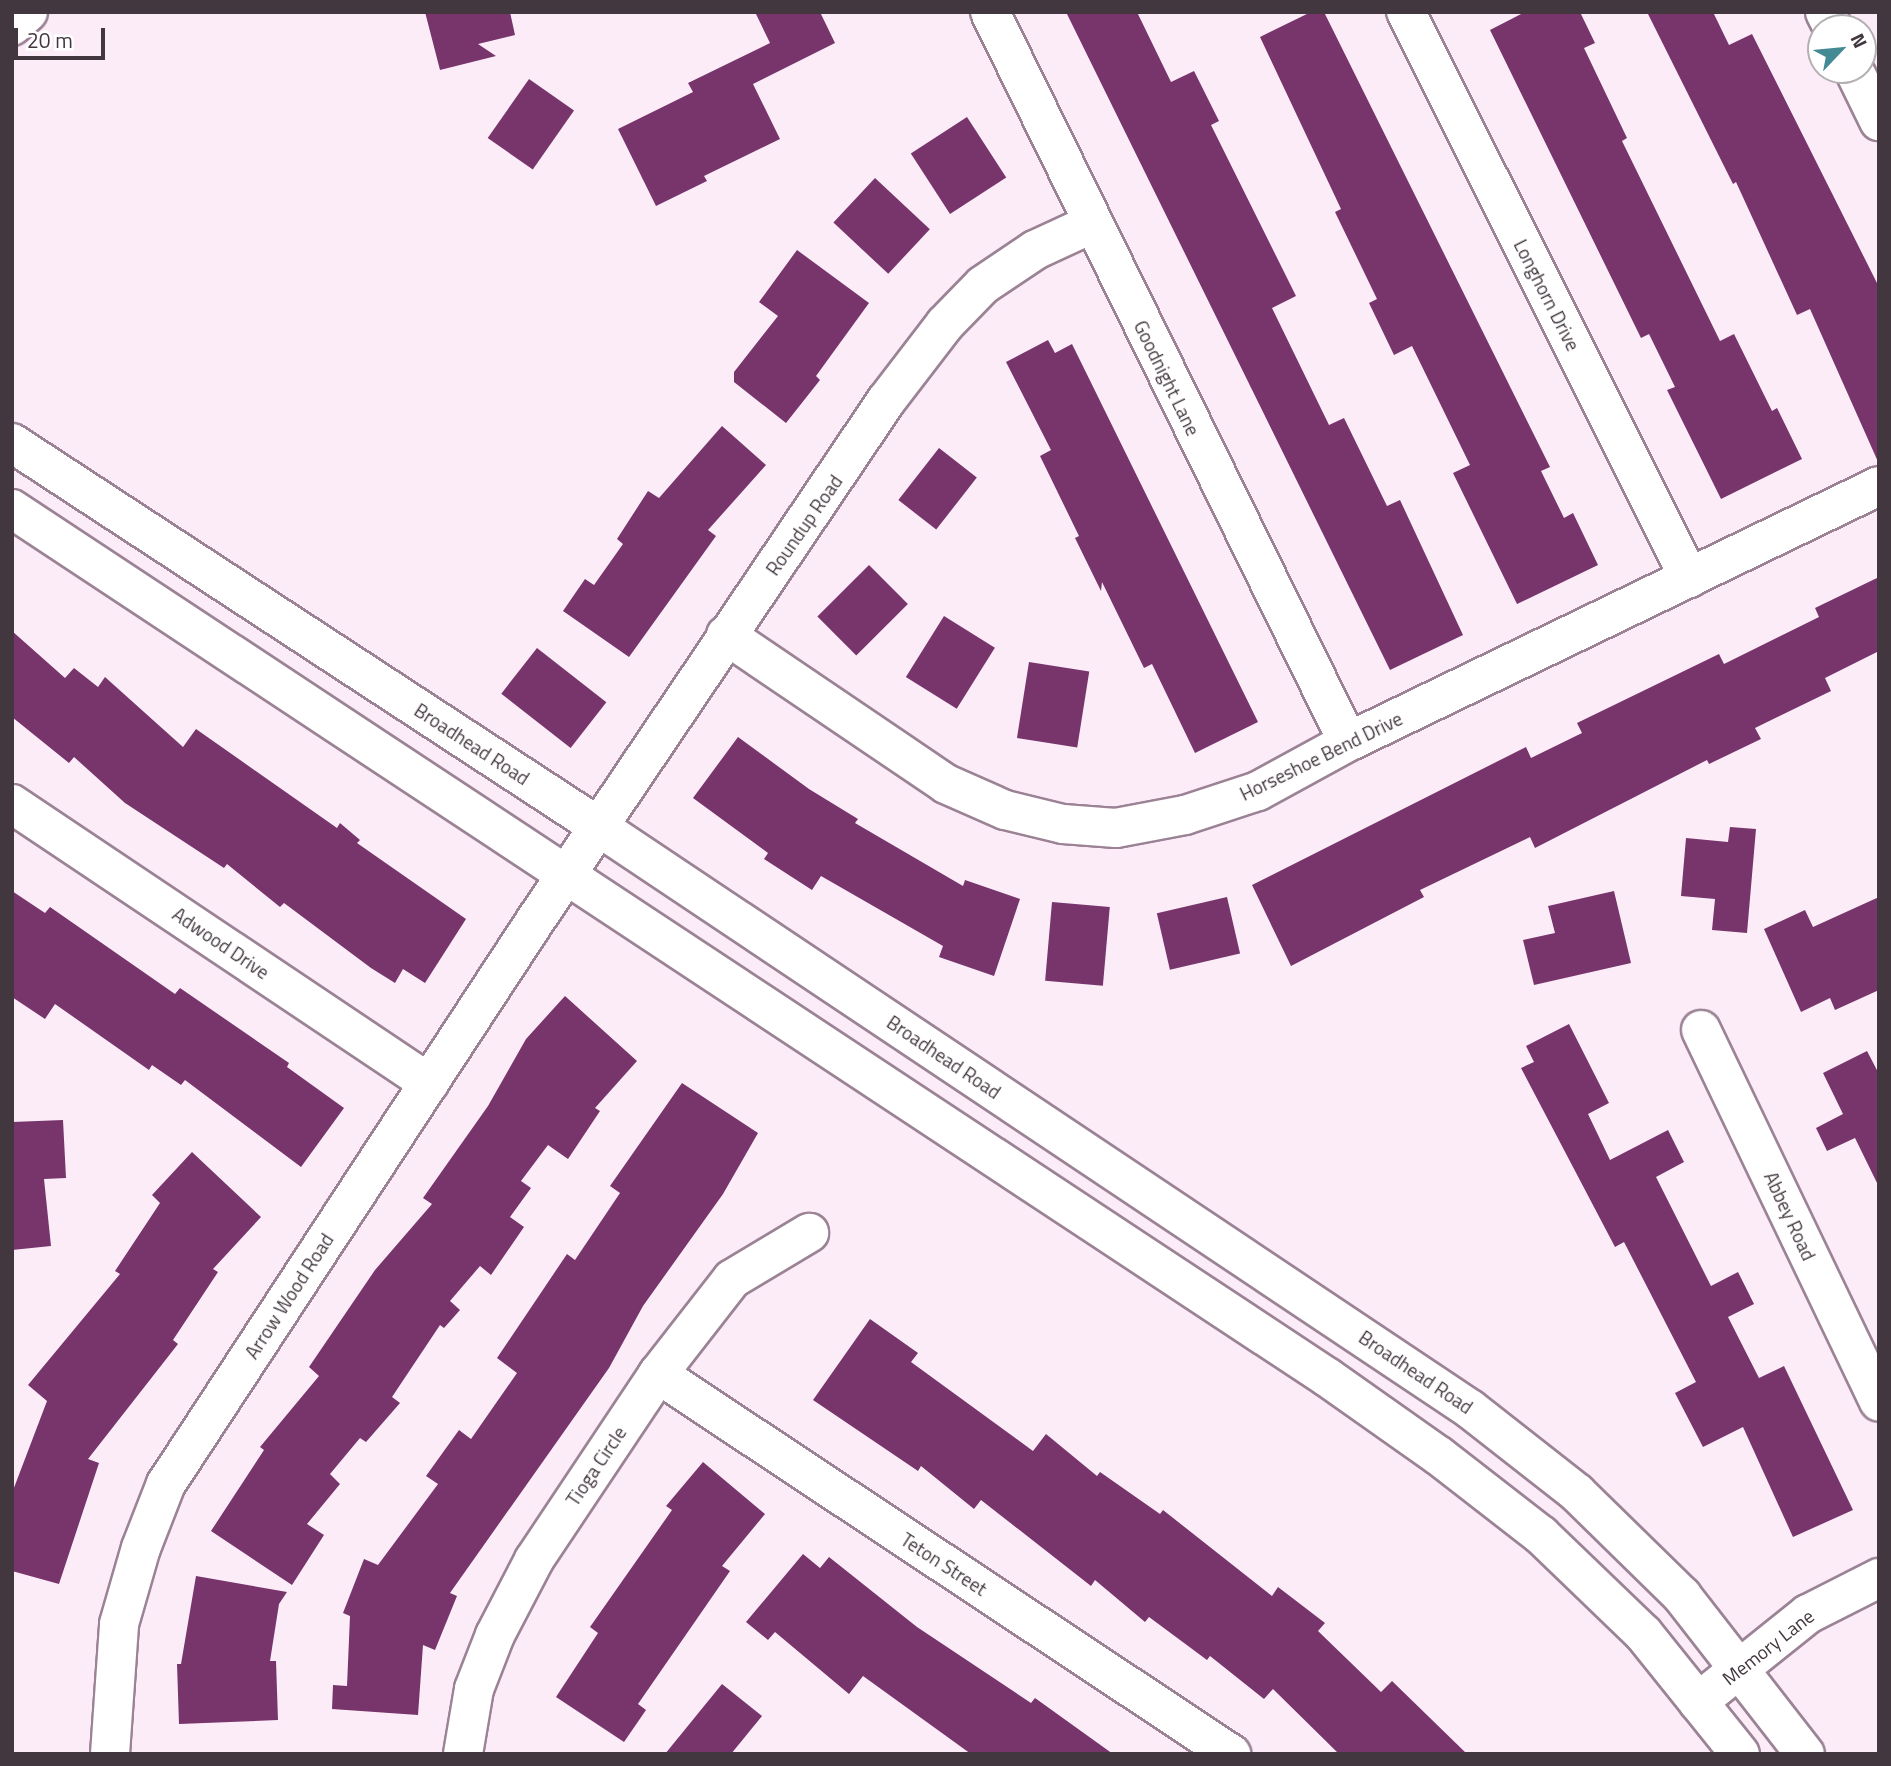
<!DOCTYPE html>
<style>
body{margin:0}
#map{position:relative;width:1891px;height:1766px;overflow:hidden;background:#fcecf8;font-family:"Titillium Web",sans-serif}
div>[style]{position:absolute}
.building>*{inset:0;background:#77356c;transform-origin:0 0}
.roads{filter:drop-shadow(2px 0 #9b8395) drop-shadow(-2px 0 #9b8395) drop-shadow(0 2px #9b8395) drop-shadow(0 -2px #9b8395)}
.minor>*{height:38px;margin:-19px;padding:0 19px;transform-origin:19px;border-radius:19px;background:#fff}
span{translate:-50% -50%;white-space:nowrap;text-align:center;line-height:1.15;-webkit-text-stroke:7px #fff;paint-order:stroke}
.street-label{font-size:19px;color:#42373f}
.frame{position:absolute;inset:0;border:14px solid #42373f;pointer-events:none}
.north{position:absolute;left:1807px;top:14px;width:70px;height:70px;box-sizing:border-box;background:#fff;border:2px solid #b3afb2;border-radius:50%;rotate:64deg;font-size:19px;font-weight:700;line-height:28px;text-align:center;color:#42373f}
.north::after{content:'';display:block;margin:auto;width:24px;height:32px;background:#448a95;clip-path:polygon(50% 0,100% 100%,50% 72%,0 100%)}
.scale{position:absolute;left:14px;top:28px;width:91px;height:32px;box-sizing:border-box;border:4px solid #42373f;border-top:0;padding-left:9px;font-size:21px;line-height:24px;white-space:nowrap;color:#42373f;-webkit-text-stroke:5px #fff;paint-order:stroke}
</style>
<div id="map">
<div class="building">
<div style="clip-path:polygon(425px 12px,510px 12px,515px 35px,478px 44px,496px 56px,440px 70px)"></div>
<div style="clip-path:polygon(755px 12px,820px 12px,835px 43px,753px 84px,780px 139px,704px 176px,707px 181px,656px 206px,618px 129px,693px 92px,688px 83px,770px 43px)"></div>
<div style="clip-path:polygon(1066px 12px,1137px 12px,1171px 82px,1194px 71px,1219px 121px,1211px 125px,1296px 296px,1272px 308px,1329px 425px,1344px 418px,1387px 506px,1400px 500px,1463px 635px,1390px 670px)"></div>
<div style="clip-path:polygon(1311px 12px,1324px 12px,1550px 467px,1541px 471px,1564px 518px,1573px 513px,1598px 565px,1517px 604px,1453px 473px,1470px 465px,1412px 346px,1394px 355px,1369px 303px,1377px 299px,1335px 212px,1341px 209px,1260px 37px)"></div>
<div style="clip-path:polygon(1525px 12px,1580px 12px,1595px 43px,1584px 48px,1627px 138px,1622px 141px,1720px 341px,1734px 334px,1772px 411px,1777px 408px,1802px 459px,1721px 499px,1667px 390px,1675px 387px,1649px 334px,1641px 338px,1490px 30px)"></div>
<div style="clip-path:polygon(1647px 12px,1713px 12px,1729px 45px,1752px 34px,1879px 287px,1879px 464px,1810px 309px,1797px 315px,1736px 182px,1733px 184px)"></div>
<div style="left:529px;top:79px;width:55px;height:72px;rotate:35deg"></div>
<div style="left:967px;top:117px;width:72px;height:67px;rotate:57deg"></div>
<div style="left:875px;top:178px;width:75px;height:61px;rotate:43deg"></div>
<div style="clip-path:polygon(797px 250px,869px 303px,816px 376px,820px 380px,786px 423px,734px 382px,734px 372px,778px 316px,759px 302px)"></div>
<div style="clip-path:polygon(1048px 340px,1055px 353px,1072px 344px,1258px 722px,1195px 753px,1152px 664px,1144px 668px,1102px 582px,1101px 591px,1075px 538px,1079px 536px,1040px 456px,1051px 450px,1006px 362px)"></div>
<div style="clip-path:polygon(722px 426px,766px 465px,708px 530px,716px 536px,629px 657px,563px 611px,585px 579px,594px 585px,623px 544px,617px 539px,648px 491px,659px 498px)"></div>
<div style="left:939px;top:448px;width:48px;height:66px;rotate:38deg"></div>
<div style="left:869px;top:565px;width:55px;height:73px;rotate:45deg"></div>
<div style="clip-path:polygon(1879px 577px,1879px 651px,1825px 678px,1831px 691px,1755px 728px,1761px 739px,1709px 764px,1707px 760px,1535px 848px,1530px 837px,1420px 890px,1424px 897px,1291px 966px,1252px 885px,1526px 747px,1531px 758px,1582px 733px,1577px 723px,1719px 654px,1724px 664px,1819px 617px,1815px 608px)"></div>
<div style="left:944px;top:616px;width:60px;height:72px;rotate:32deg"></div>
<div style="clip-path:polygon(12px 631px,65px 678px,74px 668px,98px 687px,105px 677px,183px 747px,196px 729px,337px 828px,340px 823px,360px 840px,357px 843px,466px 919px,425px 983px,403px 969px,395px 983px,371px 968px,284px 903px,280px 907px,227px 864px,224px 868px,125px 803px,74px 757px,69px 763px,12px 717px)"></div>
<div style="left:537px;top:648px;width:88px;height:58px;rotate:38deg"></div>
<div style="left:1029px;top:662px;width:61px;height:77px;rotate:9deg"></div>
<div style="clip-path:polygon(738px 737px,809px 789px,858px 819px,855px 823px,963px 886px,965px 880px,1020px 899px,994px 976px,939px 957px,943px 946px,821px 876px,812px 890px,764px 859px,768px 853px,693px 798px)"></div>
<div style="clip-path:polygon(1730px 827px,1756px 829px,1747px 933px,1712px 930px,1715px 899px,1681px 896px,1686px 838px,1728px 842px)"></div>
<div style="clip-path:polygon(12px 891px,45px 913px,50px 907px,175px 994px,180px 988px,289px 1063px,287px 1067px,344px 1108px,301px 1167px,185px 1080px,181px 1085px,152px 1065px,149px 1070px,55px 1004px,45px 1019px,12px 997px)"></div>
<div style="clip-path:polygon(1614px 891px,1631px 963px,1534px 985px,1523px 940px,1555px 933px,1548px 906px)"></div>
<div style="left:1227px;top:897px;width:58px;height:72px;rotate:77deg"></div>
<div style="clip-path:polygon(1879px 897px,1879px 990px,1835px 1010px,1830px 998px,1801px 1012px,1764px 929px,1805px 910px,1813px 927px)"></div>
<div style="left:1052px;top:902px;width:58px;height:79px;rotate:5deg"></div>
<div style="clip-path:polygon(565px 996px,637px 1061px,595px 1108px,600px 1111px,568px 1159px,548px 1145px,521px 1181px,531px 1188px,510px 1217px,524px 1227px,491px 1275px,480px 1266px,450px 1301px,460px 1310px,444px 1328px,440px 1325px,392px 1397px,400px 1403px,366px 1442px,360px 1438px,330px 1474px,340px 1484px,307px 1524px,324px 1535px,292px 1585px,211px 1531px,264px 1450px,260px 1447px,319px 1376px,309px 1367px,375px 1270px,432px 1204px,423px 1198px,488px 1106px,526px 1039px)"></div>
<div style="clip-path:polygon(1569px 1024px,1609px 1103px,1588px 1114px,1610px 1160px,1668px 1130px,1684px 1162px,1656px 1177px,1711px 1286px,1738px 1272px,1754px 1304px,1728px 1317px,1759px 1378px,1784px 1366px,1853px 1510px,1793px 1537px,1743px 1427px,1703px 1447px,1675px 1393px,1696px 1382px,1624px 1242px,1615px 1247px,1521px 1068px,1534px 1062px,1526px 1046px)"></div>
<div style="clip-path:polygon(1867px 1051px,1879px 1074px,1879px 1187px,1855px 1138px,1827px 1151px,1816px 1128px,1843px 1114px,1823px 1073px)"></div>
<div style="clip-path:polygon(682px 1083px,758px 1133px,723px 1194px,643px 1306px,609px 1368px,450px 1593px,457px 1596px,435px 1650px,423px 1645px,418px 1715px,332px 1709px,333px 1685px,347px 1686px,350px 1616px,343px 1613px,364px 1559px,378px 1565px,438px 1484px,426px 1476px,459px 1430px,471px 1439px,517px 1373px,497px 1358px,567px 1254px,575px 1260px,620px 1193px,610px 1186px)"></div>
<div style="clip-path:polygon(63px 1120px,66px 1178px,44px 1179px,51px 1246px,12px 1250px,12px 1122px)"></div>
<div style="clip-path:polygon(192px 1152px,261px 1217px,213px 1269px,218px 1272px,173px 1340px,178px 1344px,88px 1459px,99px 1463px,59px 1584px,12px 1571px,12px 1493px,47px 1401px,28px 1385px,120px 1274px,115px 1271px,160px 1203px,152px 1195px)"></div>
<div style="clip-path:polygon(870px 1319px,918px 1353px,911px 1362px,1033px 1451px,1046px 1434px,1097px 1476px,1100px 1472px,1160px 1514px,1163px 1510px,1272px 1596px,1278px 1587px,1325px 1623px,1318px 1631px,1381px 1692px,1392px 1681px,1467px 1754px,1339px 1754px,1273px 1689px,1264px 1699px,1210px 1656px,1207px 1660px,1149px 1617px,1145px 1622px,1095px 1580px,1091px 1586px,981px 1500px,974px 1509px,921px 1466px,918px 1471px,813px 1400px)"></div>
<div style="clip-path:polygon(703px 1462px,765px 1514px,722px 1566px,730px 1571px,638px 1704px,646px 1710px,624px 1742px,556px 1697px,598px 1633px,590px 1627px,672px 1510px,666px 1506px)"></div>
<div style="clip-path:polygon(803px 1554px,820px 1568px,829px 1557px,917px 1627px,1031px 1703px,1035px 1698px,1113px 1754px,971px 1754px,863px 1676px,849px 1694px,775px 1632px,768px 1640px,746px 1622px)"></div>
<div style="clip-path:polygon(196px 1576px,287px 1592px,279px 1604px,270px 1661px,276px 1661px,278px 1720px,179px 1724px,177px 1664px,181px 1664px)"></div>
<div style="clip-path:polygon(722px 1684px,762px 1716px,731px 1754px,665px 1754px)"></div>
</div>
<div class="roads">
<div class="minor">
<div style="left:990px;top:12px;width:813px;rotate:63.88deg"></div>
<div style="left:1406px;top:12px;width:633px;rotate:63.43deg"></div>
<div style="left:1825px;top:12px;width:18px;rotate:63deg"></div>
<div style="left:12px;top:26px;width:21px;rotate:-41deg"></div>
<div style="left:1854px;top:70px;width:57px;rotate:63.9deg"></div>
<div style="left:12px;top:443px;width:701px;rotate:33.19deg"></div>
<div style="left:599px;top:827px;width:1048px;rotate:33.75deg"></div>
<div style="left:1470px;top:1409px;width:136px;rotate:38.1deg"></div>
<div style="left:1577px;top:1493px;width:147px;rotate:44.4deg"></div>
<div style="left:1682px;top:1596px;width:200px;rotate:52.1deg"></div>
<div style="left:12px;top:509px;width:1576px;rotate:33.43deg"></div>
<div style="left:1327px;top:1377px;width:137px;rotate:35.2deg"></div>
<div style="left:1439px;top:1456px;width:129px;rotate:37.8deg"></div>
<div style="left:1541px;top:1535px;width:141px;rotate:43.9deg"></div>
<div style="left:1643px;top:1633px;width:155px;rotate:51.3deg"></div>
<div style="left:726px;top:635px;width:266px;rotate:34.1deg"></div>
<div style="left:946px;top:784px;width:64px;rotate:23.8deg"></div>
<div style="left:1005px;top:810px;width:60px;rotate:13.6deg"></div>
<div style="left:1063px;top:824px;width:53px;rotate:4.3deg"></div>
<div style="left:1116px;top:828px;width:70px;rotate:-10.7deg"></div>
<div style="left:1185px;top:815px;width:77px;rotate:-18.2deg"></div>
<div style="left:1258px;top:791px;width:102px;rotate:-28.6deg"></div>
<div style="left:1348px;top:742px;width:589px;rotate:-25.74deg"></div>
<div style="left:12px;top:804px;width:502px;rotate:33.79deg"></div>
<div style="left:1701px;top:1030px;width:412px;rotate:64.4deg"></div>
<div style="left:658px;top:1374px;width:688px;rotate:33.55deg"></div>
<div style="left:1698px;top:1702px;width:141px;rotate:-38.7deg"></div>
<div style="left:1808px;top:1614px;width:80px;rotate:-26.9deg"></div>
<div style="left:110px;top:1754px;width:130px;rotate:-86deg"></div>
<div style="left:119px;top:1624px;width:79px;rotate:-73.9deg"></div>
<div style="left:141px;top:1548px;width:69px;rotate:-68.7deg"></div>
<div style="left:166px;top:1484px;width:677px;rotate:-56.76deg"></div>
<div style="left:537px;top:918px;width:624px;rotate:-55.98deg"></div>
<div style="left:886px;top:401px;width:97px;rotate:-52.5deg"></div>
<div style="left:945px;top:324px;width:54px;rotate:-45.7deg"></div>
<div style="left:983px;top:285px;width:63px;rotate:-33.9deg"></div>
<div style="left:1035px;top:250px;width:62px;rotate:-24.9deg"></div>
<div style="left:463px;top:1754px;width:66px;rotate:-80.4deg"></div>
<div style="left:474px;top:1689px;width:58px;rotate:-68.7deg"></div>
<div style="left:495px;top:1635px;width:85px;rotate:-62.5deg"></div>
<div style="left:534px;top:1560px;width:224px;rotate:-56.3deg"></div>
<div style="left:658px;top:1374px;width:120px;rotate:-52.1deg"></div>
<div style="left:732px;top:1279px;width:90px;rotate:-30.9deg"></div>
</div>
</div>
<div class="street-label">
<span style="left:1547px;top:295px;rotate:63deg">Longhorn Drive</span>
<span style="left:1167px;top:378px;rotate:64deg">Goodnight Lane</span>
<span style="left:804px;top:525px;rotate:-55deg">Roundup Road</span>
<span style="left:472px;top:744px;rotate:33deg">Broadhead Road</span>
<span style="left:1321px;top:756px;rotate:-26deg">Horseshoe Bend Drive</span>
<span style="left:221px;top:943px;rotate:34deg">Adwood Drive</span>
<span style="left:944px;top:1057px;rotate:34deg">Broadhead Road</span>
<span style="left:1790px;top:1216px;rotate:65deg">Abbey Road</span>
<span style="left:289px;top:1296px;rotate:-57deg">Arrow Wood Road</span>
<span style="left:1416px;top:1372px;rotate:34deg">Broadhead Road</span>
<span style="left:596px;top:1466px;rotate:-56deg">Tioga Circle</span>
<span style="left:944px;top:1564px;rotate:33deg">Teton Street</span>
<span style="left:1768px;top:1647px;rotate:-38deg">Memory Lane</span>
</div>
<div class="frame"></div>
<div class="north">N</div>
<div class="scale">20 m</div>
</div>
